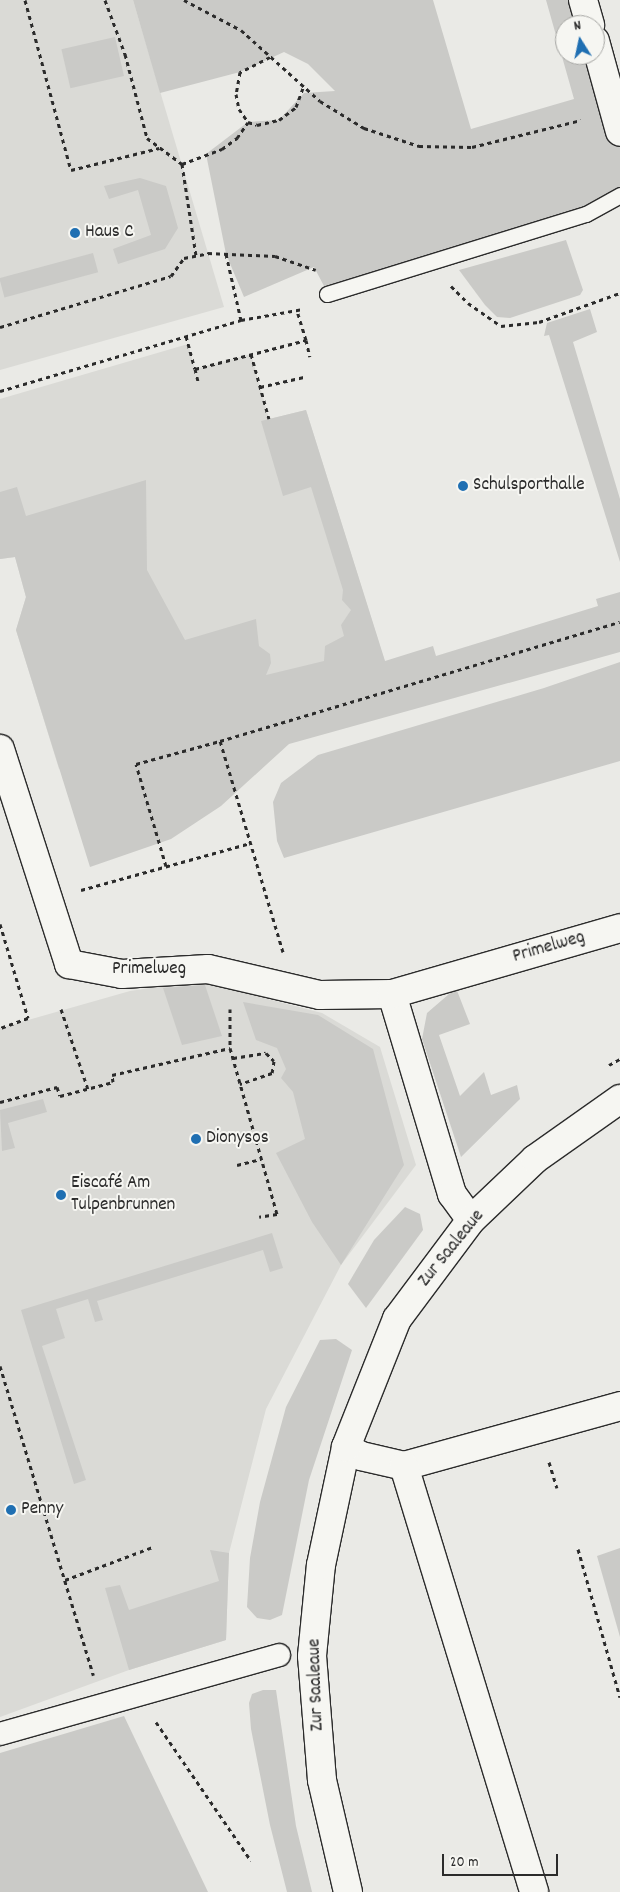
<!DOCTYPE html>
<meta charset="utf-8">
<style>
body{margin:0}
#map{position:relative;width:620px;height:1892px;overflow:hidden;background:#eaeae6;font-family:Dekko,sans-serif}
div>[style]{position:absolute}
.built>*{inset:0;background:#dadad6}
.green>*{inset:0;background:#cacac7;transform-origin:0 0}
.path>*{height:3px;margin-top:-1.5px;transform-origin:0;background:repeating-linear-gradient(90deg,#2b2b2b 0 4px,transparent 0 8px)}
.roads{filter:drop-shadow(1px 0 #2b2b2b) drop-shadow(-1px 0 #2b2b2b) drop-shadow(0 1px #2b2b2b) drop-shadow(0 -1px #2b2b2b)}
.service>*{height:15px;margin:-7.5px;padding:0 7.5px;transform-origin:7.5px;border-radius:7.5px;background:#f6f6f2}
.pedestrian>*{height:22px;margin:-11px;padding:0 11px;transform-origin:11px;border-radius:11px;background:#f6f6f2}
.minor>*{height:28px;margin:-14px;padding:0 14px;transform-origin:14px;border-radius:14px;background:#f6f6f2}
.tertiary>*{height:28px;margin:-14px;padding:0 14px;transform-origin:14px;border-radius:14px;background:#f6f6f2}
.dots>*{width:14px;height:14px;translate:-50% -50%;box-sizing:border-box;border:2px solid #f6f6f2;border-radius:50%}
span{translate:-50% -50%;white-space:nowrap;text-align:center;line-height:1.15;-webkit-text-stroke:4px #f6f6f2;paint-order:stroke}
.poi-label{font-size:19px;color:#2b2b2b}
.left{translate:0 -50%;text-align:left}
.street-label{font-size:19px;color:#2b2b2b}
.north{position:absolute;left:555px;top:15px;width:50px;height:50px;box-sizing:border-box;background:#f6f6f2;border:1px solid #a5a5a2;border-radius:50%;rotate:350deg;font-size:14px;font-weight:700;line-height:20px;text-align:center;color:#2b2b2b}
.north::after{content:'';display:block;margin:auto;width:18px;height:22px;background:#1f6fb2;clip-path:polygon(50% 0,100% 100%,50% 72%,0 100%)}
.scale{position:absolute;left:442px;top:1854px;width:116px;height:22px;box-sizing:border-box;border:2px solid #2b2b2b;border-top:0;padding-left:6px;font-size:15px;line-height:18px;white-space:nowrap;color:#2b2b2b;-webkit-text-stroke:4px #f6f6f2;paint-order:stroke}
</style>
<div id="map">
<div class="built">
<div style="clip-path:polygon(0 0,133px 0,224px 307px,0 370px)"></div>
<div style="clip-path:polygon(188px 344px,195px 369px,251px 354px,269px 419px,306px 410px,385px 662px,59px 769px,16px 630px,26px 597px,15px 557px,0 559px,0 399px)"></div>
<div style="clip-path:polygon(197px 981px,322px 1013px,380px 1047px,416px 1165px,341px 1265px,266px 1409px,229px 1553px,226px 1640px,129px 1670px,0 1717px,0 1028px,130px 991px)"></div>
</div>
<div class="green">
<div style="clip-path:polygon(133px 0,433px 0,471px 129px,574px 99px,546px 0,581px 0,588px 25px,565px 25px,565px 55px,595px 55px,620px 143px,620px 195px,586px 214px,324px 286px,314px 267px,244px 297px,226px 254px,206px 154px,248px 122px,279px 120px,304px 93px,335px 91px,308px 64px,284px 52px,240px 72px,160px 93px)"></div>
<div style="left:115px;top:37px;width:40px;height:55px;rotate:77deg"></div>
<div style="clip-path:polygon(140px 178px,166px 186px,178px 228px,165px 249px,118px 264px,113px 249px,151px 235px,138px 190px,109px 199px,104px 186px)"></div>
<div style="clip-path:polygon(566px 240px,583px 290px,580px 295px,510px 318px,497px 317px,485px 305px,459px 270px)"></div>
<div style="left:93px;top:253px;width:20px;height:97px;rotate:75deg"></div>
<div style="clip-path:polygon(590px 309px,597px 332px,573px 342px,620px 499px,620px 562px,549px 335px,544px 336px,547px 323px)"></div>
<div style="clip-path:polygon(306px 410px,385px 661px,433px 646px,436px 656px,598px 606px,596px 599px,620px 592px,620px 652px,289px 744px,221px 806px,171px 839px,90px 867px,16px 630px,26px 597px,15px 557px,0 559px,0 492px,17px 487px,26px 516px,146px 480px,147px 570px,185px 640px,256px 619px,259px 646px,270px 654px,271px 663px,266px 675px,324px 661px,325px 646px,344px 636px,341px 625px,351px 610px,342px 600px,343px 590px,311px 487px,283px 496px,261px 421px)"></div>
<div style="clip-path:polygon(620px 662px,620px 761px,284px 858px,277px 841px,273px 802px,281px 783px,318px 755px,544px 688px)"></div>
<div style="clip-path:polygon(205px 985px,222px 1036px,182px 1045px,163px 988px)"></div>
<div style="clip-path:polygon(456px 988px,470px 1024px,439px 1035px,460px 1096px,484px 1072px,491px 1095px,517px 1085px,520px 1099px,461px 1157px,422px 1039px,427px 1013px)"></div>
<div style="clip-path:polygon(243px 1002px,318px 1015px,373px 1049px,404px 1165px,341px 1265px,312px 1222px,276px 1153px,305px 1139px,293px 1092px,281px 1078px,286px 1069px,277px 1048px,256px 1040px)"></div>
<div style="clip-path:polygon(43px 1099px,47px 1112px,8px 1123px,15px 1148px,2px 1151px,0 1110px)"></div>
<div style="clip-path:polygon(405px 1207px,420px 1214px,423px 1230px,366px 1308px,348px 1284px,374px 1240px)"></div>
<div style="clip-path:polygon(272px 1233px,283px 1268px,270px 1272px,263px 1250px,97px 1301px,103px 1320px,95px 1322px,88px 1299px,56px 1309px,65px 1338px,42px 1346px,86px 1480px,74px 1484px,21px 1310px)"></div>
<div style="clip-path:polygon(336px 1339px,352px 1350px,309px 1480px,282px 1615px,270px 1620px,257px 1618px,247px 1607px,250px 1558px,260px 1502px,286px 1407px,320px 1340px)"></div>
<div style="clip-path:polygon(620px 1548px,620px 1637px,597px 1556px)"></div>
<div style="clip-path:polygon(210px 1550px,229px 1553px,226px 1640px,129px 1670px,105px 1588px,120px 1585px,129px 1610px,219px 1581px)"></div>
<div style="clip-path:polygon(263px 1690px,276px 1690px,296px 1826px,312px 1892px,287px 1892px,270px 1825px,251px 1729px,249px 1703px,252px 1694px)"></div>
<div style="clip-path:polygon(124px 1716px,208px 1892px,0 1892px,0 1753px)"></div>
</div>
<div class="path">
<div style="left:25px;top:0;width:176px;rotate:74.9deg"></div>
<div style="left:71px;top:170px;width:91px;rotate:-14deg"></div>
<div style="left:105px;top:0;width:58px;rotate:69.7deg"></div>
<div style="left:125px;top:54px;width:87px;rotate:75.3deg"></div>
<div style="left:147px;top:138px;width:44px;rotate:36.6deg"></div>
<div style="left:182px;top:164px;width:93px;rotate:81.3deg"></div>
<div style="left:184px;top:0;width:64px;rotate:27.8deg"></div>
<div style="left:241px;top:30px;width:106px;rotate:41.9deg"></div>
<div style="left:320px;top:101px;width:52px;rotate:31.5deg"></div>
<div style="left:364px;top:128px;width:58px;rotate:18.1deg"></div>
<div style="left:419px;top:146px;width:53px;rotate:1.1deg"></div>
<div style="left:472px;top:147px;width:112px;rotate:-13.9deg"></div>
<div style="left:270px;top:57px;width:34px;rotate:153deg"></div>
<div style="left:240px;top:72px;width:22px;rotate:100deg"></div>
<div style="left:236px;top:94px;width:15px;rotate:79deg"></div>
<div style="left:239px;top:109px;width:16px;rotate:55deg"></div>
<div style="left:248px;top:122px;width:9px;rotate:18deg"></div>
<div style="left:257px;top:125px;width:23px;rotate:-13deg"></div>
<div style="left:279px;top:120px;width:21px;rotate:-37deg"></div>
<div style="left:296px;top:107px;width:20px;rotate:-70deg"></div>
<div style="left:182px;top:164px;width:43px;rotate:-20.6deg"></div>
<div style="left:222px;top:149px;width:19px;rotate:-36deg"></div>
<div style="left:237px;top:138px;width:19px;rotate:-55deg"></div>
<div style="left:208px;top:253px;width:67px;rotate:2.6deg"></div>
<div style="left:275px;top:256px;width:43px;rotate:18.9deg"></div>
<div style="left:226px;top:254px;width:68px;rotate:77.2deg"></div>
<div style="left:451px;top:286px;width:24px;rotate:45deg"></div>
<div style="left:468px;top:303px;width:40px;rotate:34.9deg"></div>
<div style="left:501px;top:326px;width:38px;rotate:-6deg"></div>
<div style="left:539px;top:322px;width:86px;rotate:-19.7deg"></div>
<div style="left:0;top:327px;width:178px;rotate:-16.6deg"></div>
<div style="left:171px;top:276px;width:22px;rotate:-54deg"></div>
<div style="left:184px;top:258px;width:25px;rotate:-11deg"></div>
<div style="left:186px;top:336px;width:34px;rotate:75deg"></div>
<div style="left:195px;top:369px;width:115px;rotate:-14.6deg"></div>
<div style="left:306px;top:340px;width:31px;rotate:-107deg"></div>
<div style="left:306px;top:340px;width:17px;rotate:77deg"></div>
<div style="left:251px;top:354px;width:67px;rotate:74.5deg"></div>
<div style="left:195px;top:369px;width:12px;rotate:76deg"></div>
<div style="left:260px;top:387px;width:45px;rotate:-12.8deg"></div>
<div style="left:0;top:391px;width:251px;rotate:-16.4deg"></div>
<div style="left:241px;top:320px;width:63px;rotate:-10.1deg"></div>
<div style="left:166px;top:866px;width:106px;rotate:-106.4deg"></div>
<div style="left:136px;top:764px;width:87px;rotate:-15.3deg"></div>
<div style="left:81px;top:890px;width:175px;rotate:-15.5deg"></div>
<div style="left:0;top:924px;width:98px;rotate:73.4deg"></div>
<div style="left:28px;top:1018px;width:30px;rotate:160deg"></div>
<div style="left:283px;top:952px;width:220px;rotate:-106.6deg"></div>
<div style="left:220px;top:741px;width:417px;rotate:-16.6deg"></div>
<div style="left:61px;top:1009px;width:84px;rotate:71.4deg"></div>
<div style="left:230px;top:1009px;width:39px;rotate:90deg"></div>
<div style="left:230px;top:1048px;width:173px;rotate:74.2deg"></div>
<div style="left:277px;top:1214px;width:18px;rotate:171deg"></div>
<div style="left:233px;top:1058px;width:33px;rotate:-9deg"></div>
<div style="left:266px;top:1053px;width:11px;rotate:45deg"></div>
<div style="left:274px;top:1061px;width:12px;rotate:99deg"></div>
<div style="left:272px;top:1073px;width:34px;rotate:161deg"></div>
<div style="left:609px;top:1065px;width:13px;rotate:-29deg"></div>
<div style="left:0;top:1102px;width:59px;rotate:-14.7deg"></div>
<div style="left:57px;top:1087px;width:9px;rotate:72deg"></div>
<div style="left:60px;top:1096px;width:55px;rotate:-14.8deg"></div>
<div style="left:113px;top:1082px;width:7px;rotate:-98deg"></div>
<div style="left:112px;top:1075px;width:121px;rotate:-12.9deg"></div>
<div style="left:237px;top:1165px;width:25px;rotate:-14deg"></div>
<div style="left:0;top:1366px;width:323px;rotate:73.2deg"></div>
<div style="left:549px;top:1462px;width:27px;rotate:73deg"></div>
<div style="left:578px;top:1549px;width:154px;rotate:74.2deg"></div>
<div style="left:65px;top:1580px;width:94px;rotate:-20.6deg"></div>
<div style="left:156px;top:1722px;width:168px;rotate:55.6deg"></div>
</div>
<div class="roads">
<div class="service">
<div style="left:327px;top:294px;width:271px;rotate:-17.2deg"></div>
<div style="left:586px;top:214px;width:39px;rotate:-29deg"></div>
</div>
<div class="pedestrian">
<div style="left:0;top:1734px;width:290px;rotate:-15.8deg"></div>
</div>
<div class="minor">
<div style="left:583px;top:0;width:26px;rotate:74deg"></div>
<div style="left:595px;top:41px;width:94px;rotate:74.6deg"></div>
<div style="left:0;top:749px;width:226px;rotate:72.2deg"></div>
<div style="left:69px;top:964px;width:54px;rotate:10.7deg"></div>
<div style="left:122px;top:974px;width:86px;rotate:-3.3deg"></div>
<div style="left:208px;top:969px;width:115px;rotate:13.1deg"></div>
<div style="left:320px;top:995px;width:72px;rotate:-0.8deg"></div>
<div style="left:392px;top:994px;width:209px;rotate:73.3deg"></div>
<div style="left:452px;top:1194px;width:32px;rotate:54deg"></div>
<div style="left:392px;top:994px;width:237px;rotate:-16.1deg"></div>
<div style="left:346px;top:1447px;width:17px;rotate:31deg"></div>
<div style="left:361px;top:1456px;width:44px;rotate:13.1deg"></div>
<div style="left:404px;top:1466px;width:224px;rotate:-15.5deg"></div>
<div style="left:404px;top:1466px;width:445px;rotate:73deg"></div>
</div>
<div class="tertiary">
<div style="left:348px;top:1892px;width:115px;rotate:-103.1deg"></div>
<div style="left:322px;top:1780px;width:124px;rotate:-94.6deg"></div>
<div style="left:312px;top:1656px;width:91px;rotate:-84.4deg"></div>
<div style="left:321px;top:1565px;width:121px;rotate:-78deg"></div>
<div style="left:346px;top:1447px;width:138px;rotate:-68.3deg"></div>
<div style="left:397px;top:1319px;width:124px;rotate:-53.2deg"></div>
<div style="left:471px;top:1220px;width:88px;rotate:-43.6deg"></div>
<div style="left:535px;top:1159px;width:104px;rotate:-35.2deg"></div>
</div>
</div>
<div class="dots">
<div style="left:75px;top:233px;background:#1f6fb2"></div>
<div style="left:463px;top:486px;background:#1f6fb2"></div>
<div style="left:196px;top:1139px;background:#1f6fb2"></div>
<div style="left:61px;top:1195px;background:#1f6fb2"></div>
<div style="left:11px;top:1510px;background:#1f6fb2"></div>
</div>
<div class="poi-label">
<span class="left" style="left:85px;top:233px">Haus C</span>
<span class="left" style="left:473px;top:486px">Schulsporthalle</span>
<span class="left" style="left:206px;top:1139px">Dionysos</span>
<span class="left" style="left:71px;top:1195px">Eiscafé Am<br>Tulpenbrunnen</span>
<span class="left" style="left:21px;top:1510px">Penny</span>
</div>
<div class="street-label">
<span style="left:549px;top:948px;rotate:-16deg">Primelweg</span>
<span style="left:149px;top:970px">Primelweg</span>
<span style="left:452px;top:1249px;rotate:-51deg">Zur Saaleaue</span>
<span style="left:317px;top:1685px;rotate:-92deg">Zur Saaleaue</span>
</div>
<div class="north">N</div>
<div class="scale">20 m</div>
</div>
